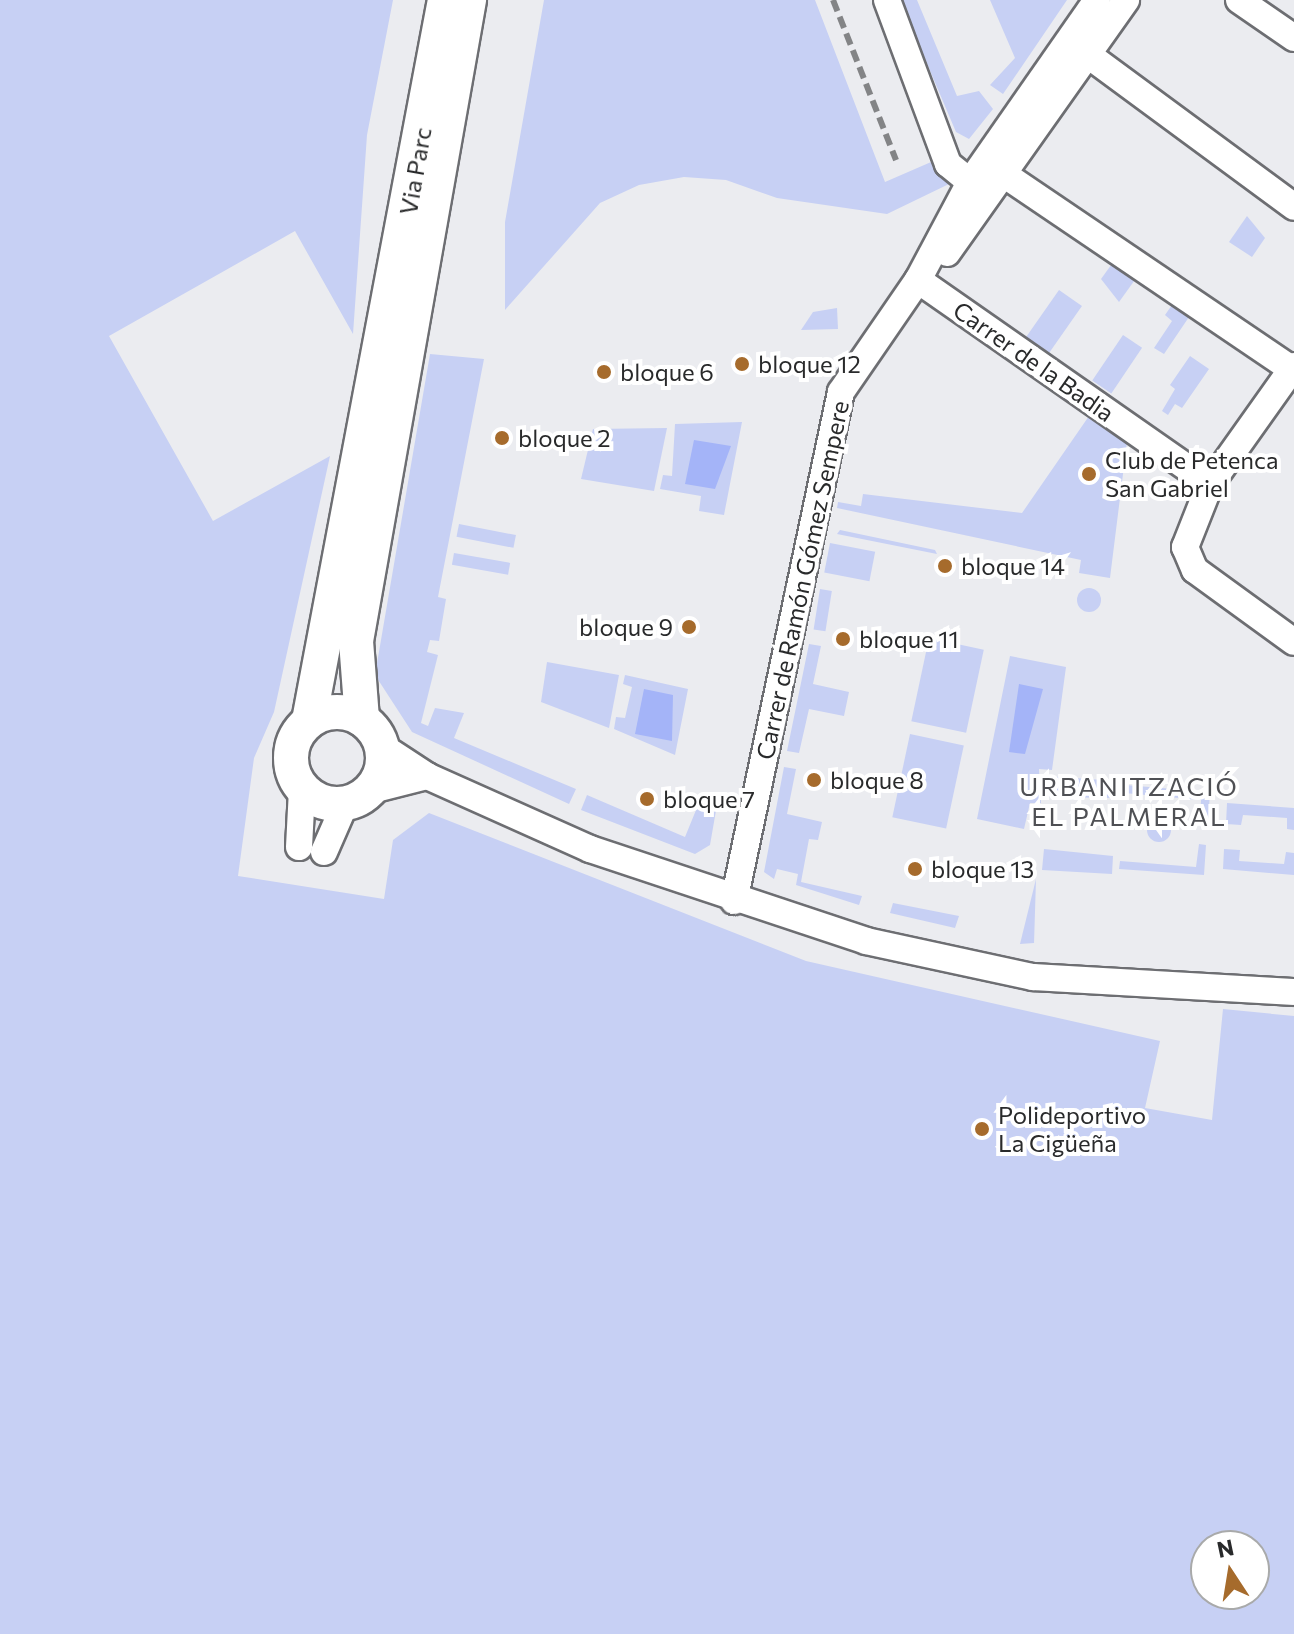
<!DOCTYPE html>
<meta charset="utf-8">
<style>
body{margin:0}
#map{position:relative;width:1294px;height:1634px;overflow:hidden;background:#ebecf0;font-family:Commissioner,sans-serif}
div>[style]{position:absolute}
.green>*{inset:0;background:#c7d0f4;transform-origin:0 0}
.round{border-radius:50%}
.water>*{inset:0;background:#a4b4f8}
.roads{filter:drop-shadow(2px 0 #6d6e72) drop-shadow(-2px 0 #6d6e72) drop-shadow(0 2px #6d6e72) drop-shadow(0 -2px #6d6e72)}
.minor>*{height:26px;margin:-13px;padding:0 13px;transform-origin:13px;border-radius:13px;background:#fff}
.major>*{height:34px;margin:-17px;padding:0 17px;transform-origin:17px;border-radius:17px;background:#fff}
.major>.ring{margin:-17px;padding:0;box-sizing:content-box;background:none;border:34px solid #fff;border-radius:50%}
.rail>*{height:6px;margin-top:-3px;transform-origin:0;background:repeating-linear-gradient(90deg,#838486 0 12px,transparent 0 18px)}
.dots>*{width:22px;height:22px;translate:-50% -50%;box-sizing:border-box;border:4px solid #fff;border-radius:50%}
span{translate:-50% -50%;white-space:nowrap;text-align:center;line-height:1.15;-webkit-text-stroke:8px #fff;paint-order:stroke}
.street-label{font-size:24px;color:#292a2b}
.poi-label{font-size:24px;color:#292a2b}
.left{translate:0 -50%;text-align:left}
.right{translate:-100% -50%;text-align:right}
.neighbourhood-label{font-size:26px;color:#4f5054;letter-spacing:2px}
.north{position:absolute;left:1190px;top:1530px;width:80px;height:80px;box-sizing:border-box;background:#fff;border:2px solid #a9aaaa;border-radius:50%;rotate:348deg;font-size:22px;font-weight:700;line-height:32px;text-align:center;color:#292a2b}
.north::after{content:'';display:block;margin:auto;width:28px;height:36px;background:#a66b2c;clip-path:polygon(50% 0,100% 100%,50% 72%,0 100%)}
</style>
<div id="map">
<div class="green">
<div style="clip-path:polygon(evenodd,0 0,393px 0,367px 135px,353px 334px,295px 231px,109px 336px,213px 521px,330px 456px,274px 712px,254px 758px,238px 876px,384px 899px,393px 840px,429px 813px,806px 961px,1160px 1041px,1145px 1108px,1212px 1120px,1223px 1009px,1294px 1016px,1294px 1634px,0 1634px,0 0,1254px 1546px,1254px 1594px,1206px 1594px,1206px 1546px,1254px 1546px)"></div>
<div style="clip-path:polygon(544px 0,815px 0,885px 182px,938px 159px,949px 184px,887px 214px,777px 198px,726px 180px,684px 177px,639px 185px,600px 203px,505px 310px,505px 222px)"></div>
<div style="clip-path:polygon(900px 0,917px 0,957px 96px,979px 91px,993px 109px,969px 139px,956px 132px)"></div>
<div style="clip-path:polygon(990px 0,1067px 0,1003px 94px,990px 85px,1015px 58px)"></div>
<div style="clip-path:polygon(1247px 216px,1265px 238px,1252px 257px,1229px 242px)"></div>
<div style="clip-path:polygon(1114px 261px,1137px 277px,1119px 302px,1101px 279px)"></div>
<div style="left:1059px;top:290px;width:28px;height:57px;rotate:35deg"></div>
<div style="clip-path:polygon(1174px 302px,1191px 314px,1164px 354px,1154px 348px,1172px 321px,1165px 315px)"></div>
<div style="clip-path:polygon(837px 308px,838px 329px,801px 330px,813px 312px)"></div>
<div style="left:1123px;top:335px;width:23px;height:55px;rotate:34deg"></div>
<div style="clip-path:polygon(430px 354px,484px 359px,438px 597px,446px 599px,439px 641px,430px 640px,427px 652px,438px 655px,421px 723px,428px 726px,435px 708px,464px 713px,454px 738px,576px 789px,569px 804px,412px 732px,375px 675px)"></div>
<div style="clip-path:polygon(1190px 356px,1209px 369px,1182px 408px,1175px 404px,1168px 415px,1162px 411px,1175px 389px,1170px 385px)"></div>
<div style="clip-path:polygon(1089px 416px,1127px 442px,1110px 578px,1079px 573px,1081px 560px,837px 508px,838px 502px,861px 506px,863px 494px,1022px 513px)"></div>
<div style="clip-path:polygon(742px 422px,724px 515px,699px 511px,701px 496px,660px 489px,663px 475px,672px 476px,675px 424px)"></div>
<div style="clip-path:polygon(667px 428px,654px 491px,581px 479px,593px 429px)"></div>
<div style="left:459px;top:524px;width:58px;height:13px;rotate:11deg"></div>
<div style="clip-path:polygon(840px 530px,935px 550px,937px 554px,837px 534px)"></div>
<div style="left:830px;top:543px;width:46px;height:30px;rotate:11deg"></div>
<div style="left:454px;top:553px;width:57px;height:12px;rotate:10deg"></div>
<div class="round" style="left:1077px;top:588px;width:24px;height:24px"></div>
<div style="left:820px;top:589px;width:12px;height:41px;rotate:9deg"></div>
<div style="left:929px;top:638px;width:56px;height:85px;rotate:12deg"></div>
<div style="clip-path:polygon(809px 644px,821px 646px,813px 684px,849px 692px,844px 716px,809px 709px,799px 753px,787px 751px)"></div>
<div style="clip-path:polygon(1010px 656px,1066px 667px,1052px 770px,1039px 769px,1041px 803px,1030px 803px,1024px 829px,977px 819px)"></div>
<div style="clip-path:polygon(547px 662px,619px 675px,609px 728px,541px 702px)"></div>
<div style="clip-path:polygon(625px 675px,688px 689px,675px 755px,614px 729px,616px 717px,625px 718px,632px 687px,623px 684px)"></div>
<div style="left:910px;top:734px;width:55px;height:85px;rotate:12deg"></div>
<div style="clip-path:polygon(784px 767px,796px 769px,787px 814px,822px 822px,818px 840px,809px 839px,801px 882px,862px 896px,859px 905px,796px 885px,798px 874px,777px 869px,774px 879px,764px 872px)"></div>
<div style="clip-path:polygon(1045px 776px,1118px 781px,1117px 798px,1044px 797px)"></div>
<div style="clip-path:polygon(1125px 785px,1210px 792px,1208px 823px,1200px 822px,1201px 800px,1124px 793px)"></div>
<div style="clip-path:polygon(703px 793px,718px 799px,710px 845px,695px 854px,581px 810px,587px 795px,685px 837px)"></div>
<div style="clip-path:polygon(1227px 803px,1294px 808px,1294px 830px,1287px 829px,1287px 818px,1243px 815px,1241px 825px,1226px 824px)"></div>
<div class="round" style="left:1147px;top:818px;width:24px;height:24px"></div>
<div style="clip-path:polygon(1199px 844px,1206px 845px,1204px 875px,1119px 869px,1120px 861px,1196px 867px)"></div>
<div style="clip-path:polygon(1044px 849px,1113px 856px,1112px 874px,1042px 870px)"></div>
<div style="clip-path:polygon(1224px 849px,1240px 850px,1239px 861px,1284px 864px,1286px 852px,1294px 853px,1294px 875px,1223px 869px)"></div>
<div style="clip-path:polygon(1036px 879px,1034px 943px,1020px 944px)"></div>
<div style="clip-path:polygon(893px 903px,959px 916px,955px 928px,890px 913px)"></div>
</div>
<div class="water">
<div style="clip-path:polygon(694px 440px,731px 446px,715px 489px,685px 484px)"></div>
<div style="clip-path:polygon(1019px 684px,1043px 689px,1025px 754px,1009px 752px)"></div>
<div style="clip-path:polygon(644px 689px,673px 695px,672px 741px,635px 734px)"></div>
</div>
<div class="roads">
<div class="minor">
<div style="left:887px;top:0;width:175px;rotate:69.6deg"></div>
<div style="left:948px;top:164px;width:28px;rotate:39deg"></div>
<div style="left:970px;top:182px;width:36px;rotate:-11deg"></div>
<div style="left:1005px;top:175px;width:349px;rotate:34.1deg"></div>
<div style="left:1239px;top:0;width:67px;rotate:34.6deg"></div>
<div style="left:1076px;top:46px;width:271px;rotate:36.4deg"></div>
<div style="left:947px;top:253px;width:310px;rotate:-54.7deg"></div>
<div style="left:918px;top:280px;width:356px;rotate:34.9deg"></div>
<div style="left:1294px;top:366px;width:145px;rotate:125.4deg"></div>
<div style="left:1210px;top:484px;width:68px;rotate:111.6deg"></div>
<div style="left:1185px;top:547px;width:25px;rotate:67deg"></div>
<div style="left:1195px;top:570px;width:122px;rotate:36deg"></div>
<div style="left:383px;top:747px;width:53px;rotate:33.4deg"></div>
<div style="left:427px;top:776px;width:179px;rotate:24.1deg"></div>
<div style="left:590px;top:849px;width:291px;rotate:18.4deg"></div>
<div style="left:866px;top:941px;width:171px;rotate:12.2deg"></div>
<div style="left:1033px;top:977px;width:261px;rotate:3.3deg"></div>
<div style="left:372px;top:790px;width:57px;rotate:-14.3deg"></div>
<div style="left:299px;top:847px;width:58px;rotate:-87deg"></div>
<div style="left:324px;top:852px;width:52px;rotate:-66.4deg"></div>
<div style="left:734px;top:901px;width:520px;rotate:-78.13deg"></div>
<div style="left:841px;top:392px;width:136px;rotate:-55.5deg"></div>
<div style="left:918px;top:280px;width:111px;rotate:-62deg"></div>
<div style="left:970px;top:182px;width:222px;rotate:-55.1deg"></div>
</div>
<div class="major">
<div class="ring" style="left:291px;top:712px;width:58px;height:58px"></div>
<div style="left:362px;top:719px;width:78px;rotate:-94.4deg"></div>
<div style="left:356px;top:641px;width:651px;rotate:-80deg"></div>
<div style="left:309px;top:721px;width:734px;rotate:-79.32deg"></div>
</div>
</div>
<div class="rail">
<div style="left:833px;top:0;width:172px;rotate:68.5deg"></div>
</div>
<div class="dots">
<div style="left:742px;top:364px;background:#a66b2c"></div>
<div style="left:604px;top:372px;background:#a66b2c"></div>
<div style="left:502px;top:438px;background:#a66b2c"></div>
<div style="left:1089px;top:474px;background:#a66b2c"></div>
<div style="left:945px;top:566px;background:#a66b2c"></div>
<div style="left:689px;top:627px;background:#a66b2c"></div>
<div style="left:843px;top:639px;background:#a66b2c"></div>
<div style="left:814px;top:780px;background:#a66b2c"></div>
<div style="left:647px;top:799px;background:#a66b2c"></div>
<div style="left:915px;top:869px;background:#a66b2c"></div>
<div style="left:982px;top:1129px;background:#a66b2c"></div>
</div>
<div class="street-label">
<span style="left:415px;top:171px;rotate:-80deg">Via Parc</span>
<span style="left:1034px;top:361px;rotate:35deg">Carrer de la Badia</span>
<span style="left:802px;top:580px;rotate:-78deg">Carrer de Ramón Gómez Sempere</span>
</div>
<div class="poi-label">
<span class="left" style="left:758px;top:364px">bloque 12</span>
<span class="left" style="left:620px;top:372px">bloque 6</span>
<span class="left" style="left:518px;top:438px">bloque 2</span>
<span class="left" style="left:1105px;top:474px">Club de Petenca<br>San Gabriel</span>
<span class="left" style="left:961px;top:566px">bloque 14</span>
<span class="right" style="left:673px;top:627px">bloque 9</span>
<span class="left" style="left:859px;top:639px">bloque 11</span>
<span class="left" style="left:830px;top:780px">bloque 8</span>
<span class="left" style="left:663px;top:799px">bloque 7</span>
<span class="left" style="left:931px;top:869px">bloque 13</span>
<span class="left" style="left:998px;top:1129px">Polideportivo<br>La Cigüeña</span>
</div>
<div class="neighbourhood-label">
<span style="left:1129px;top:801px">URBANITZACIÓ<br>EL PALMERAL</span>
</div>
<div class="north">N</div>
</div>
